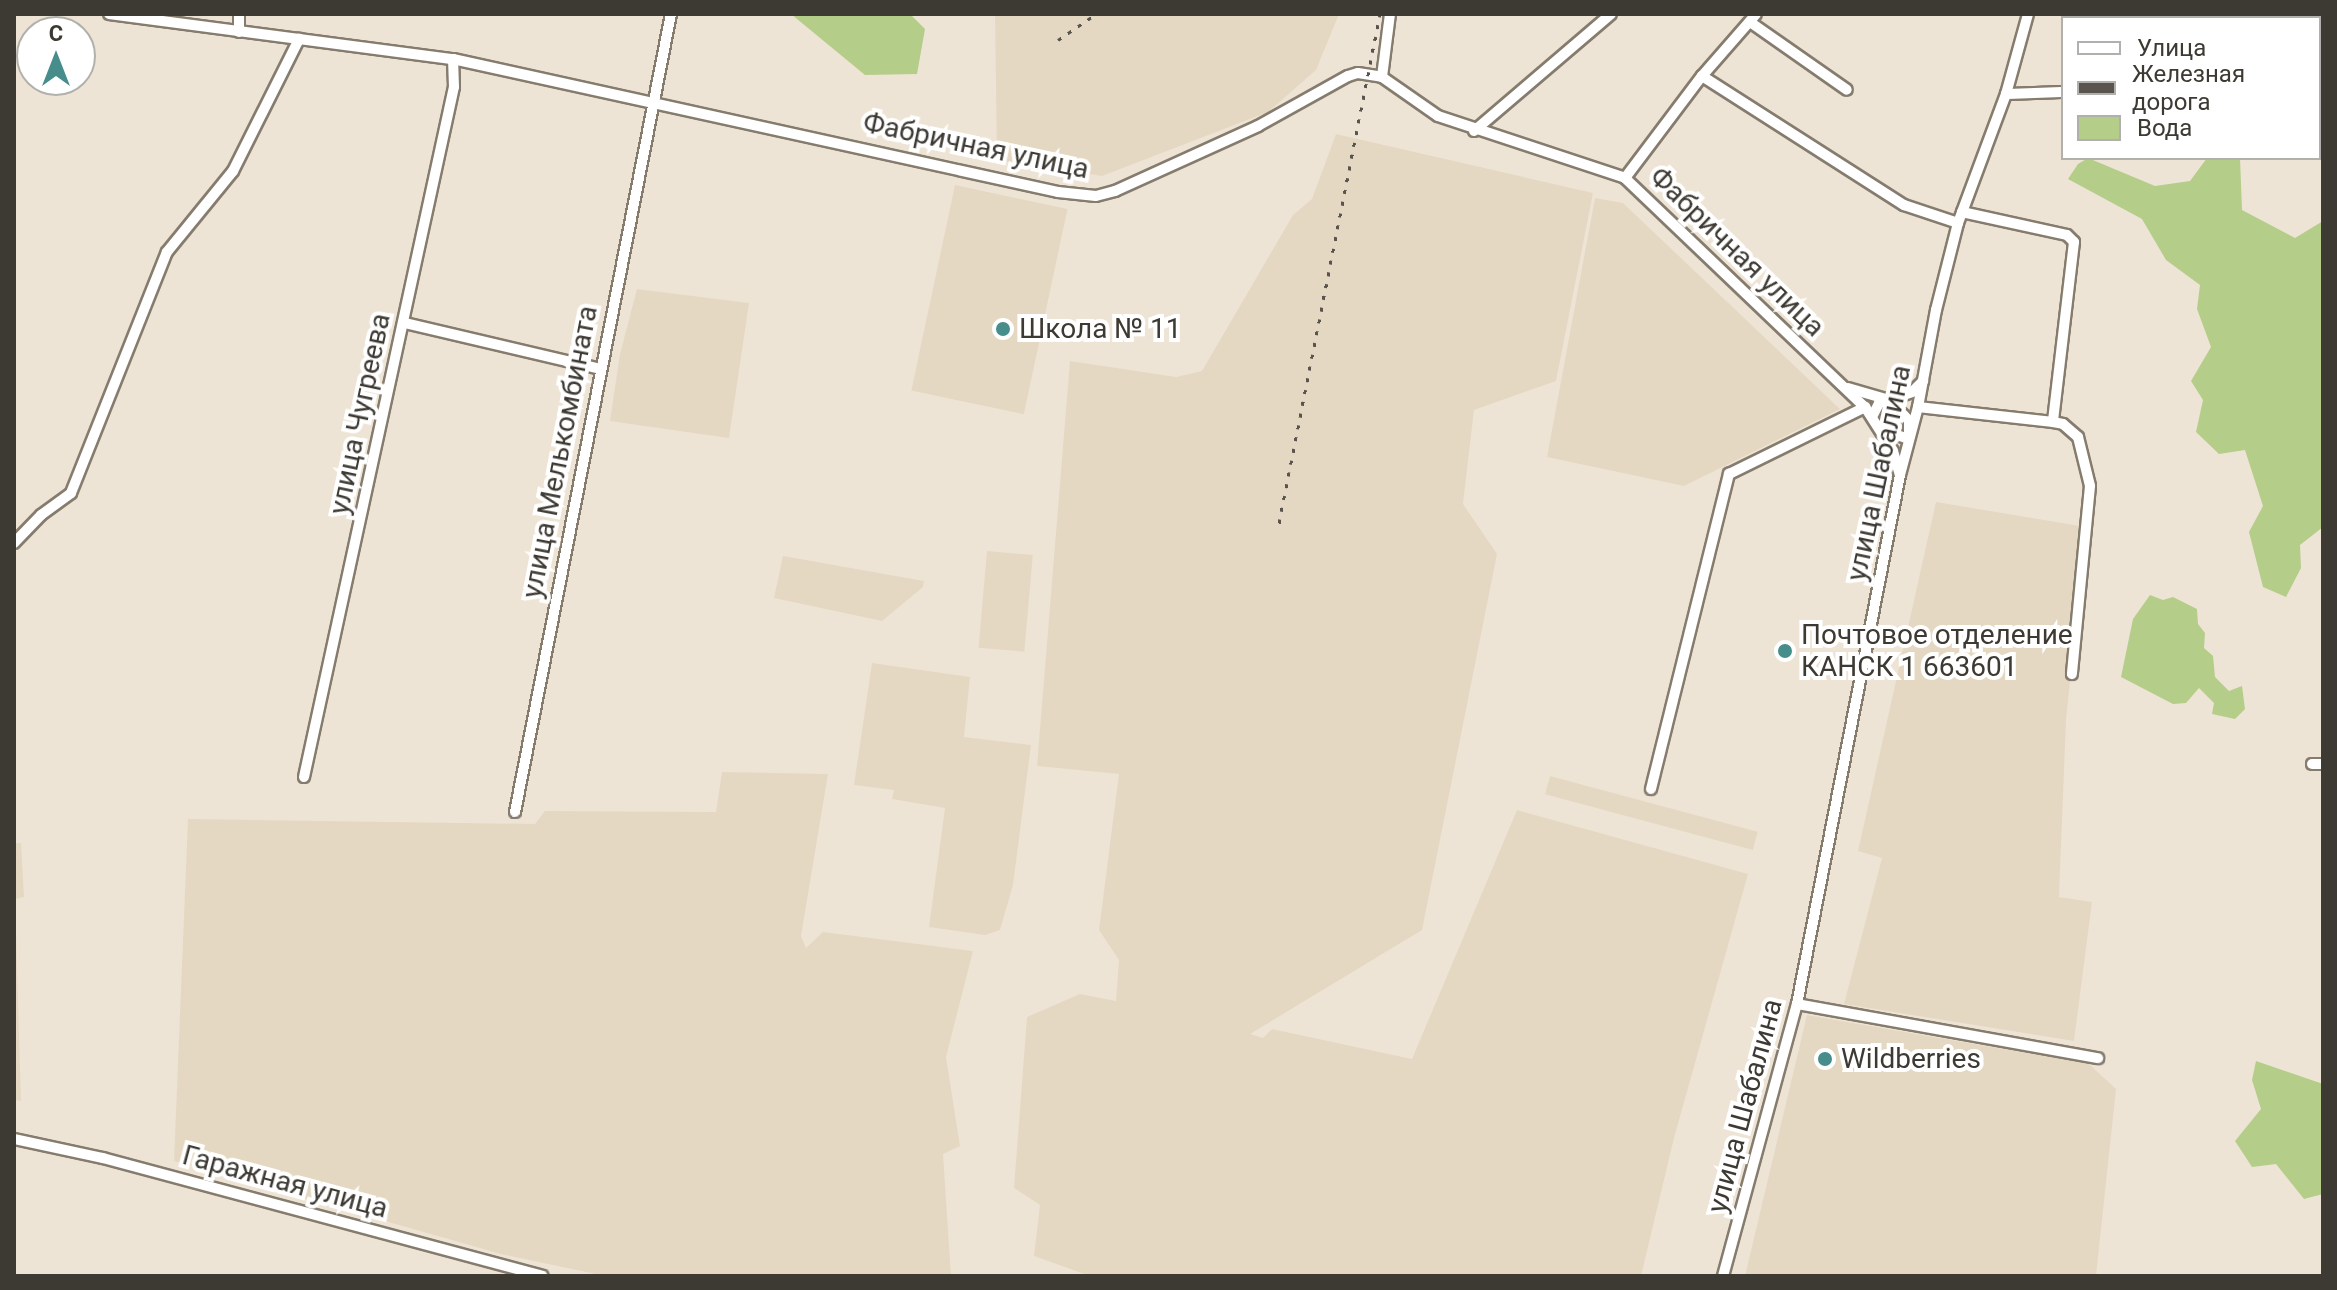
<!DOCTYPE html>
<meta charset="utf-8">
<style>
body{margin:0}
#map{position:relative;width:2337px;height:1290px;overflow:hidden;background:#eee4d5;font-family:Roboto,sans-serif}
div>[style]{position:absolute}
.built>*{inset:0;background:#e5d8c2;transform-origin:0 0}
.water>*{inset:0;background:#b4cd89}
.roads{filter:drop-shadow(2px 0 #857c6e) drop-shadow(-2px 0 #857c6e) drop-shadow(0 2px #857c6e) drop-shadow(0 -2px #857c6e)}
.minor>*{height:10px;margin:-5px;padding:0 5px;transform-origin:5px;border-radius:5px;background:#fff}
.rail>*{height:3px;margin-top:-1.5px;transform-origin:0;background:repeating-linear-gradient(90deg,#59544d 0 4px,transparent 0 12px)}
.dots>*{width:22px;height:22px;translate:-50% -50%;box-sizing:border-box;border:4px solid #fff;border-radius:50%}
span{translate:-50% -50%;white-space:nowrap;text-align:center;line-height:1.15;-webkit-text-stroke:8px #fff;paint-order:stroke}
.street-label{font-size:28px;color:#3d3933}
.poi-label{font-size:28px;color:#3d3933}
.left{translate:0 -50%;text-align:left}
.frame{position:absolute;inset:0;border:16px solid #3d3933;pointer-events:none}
.legend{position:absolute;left:2061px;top:16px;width:260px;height:144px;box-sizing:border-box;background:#fff;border:2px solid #b1b0ad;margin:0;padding:10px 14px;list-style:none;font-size:24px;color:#3d3933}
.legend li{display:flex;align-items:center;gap:16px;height:40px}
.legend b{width:40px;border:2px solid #b1b0ad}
.north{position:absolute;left:16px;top:16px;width:80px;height:80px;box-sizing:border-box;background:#fff;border:2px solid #b1b0ad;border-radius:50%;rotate:0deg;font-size:22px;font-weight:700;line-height:32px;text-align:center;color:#3d3933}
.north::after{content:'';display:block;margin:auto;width:28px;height:36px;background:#468d8b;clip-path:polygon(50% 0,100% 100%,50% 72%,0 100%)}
</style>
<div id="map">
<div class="built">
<div style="clip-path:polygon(995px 14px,1339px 14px,1316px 70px,1268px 112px,1102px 176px,997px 160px)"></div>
<div style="clip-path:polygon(1336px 134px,1593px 193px,1556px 381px,1474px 410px,1463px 504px,1497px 554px,1422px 930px,1250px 1034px,1263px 1038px,1272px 1029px,1412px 1059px,1517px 810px,1748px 874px,1674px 1138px,1641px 1276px,1090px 1276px,1034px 1256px,1040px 1205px,1014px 1188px,1027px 1017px,1080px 994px,1116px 1001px,1119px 960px,1099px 930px,1119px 774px,1037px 766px,1070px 361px,1176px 377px,1202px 371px,1293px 215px,1312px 199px)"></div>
<div style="left:955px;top:185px;width:115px;height:210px;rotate:12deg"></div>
<div style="clip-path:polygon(1595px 198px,1623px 203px,1840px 409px,1684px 486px,1547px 457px)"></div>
<div style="clip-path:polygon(637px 289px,749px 303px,729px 438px,610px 421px,620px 354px)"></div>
<div style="clip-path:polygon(1936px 502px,2086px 527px,2066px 720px,2059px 897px,2092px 902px,2074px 1041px,1844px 1004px,1882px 858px,1858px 851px)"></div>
<div style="left:987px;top:551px;width:46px;height:97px;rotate:5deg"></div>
<div style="clip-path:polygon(783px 556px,924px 581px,923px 587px,882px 621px,774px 598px)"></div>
<div style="clip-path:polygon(872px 663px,970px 677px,964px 737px,1031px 745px,1013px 885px,1000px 930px,985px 935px,929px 927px,945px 808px,892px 799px,894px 790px,854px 785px)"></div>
<div style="clip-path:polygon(722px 772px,828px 774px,801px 936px,806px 948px,823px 932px,973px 951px,946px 1057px,960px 1146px,943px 1154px,951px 1276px,605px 1276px,501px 1254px,174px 1161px,188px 819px,535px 824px,545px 811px,716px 812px)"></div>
<div style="left:1550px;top:776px;width:215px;height:19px;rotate:15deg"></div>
<div style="clip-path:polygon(14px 843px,21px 843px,24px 897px,15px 899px,21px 1101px,14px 1100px)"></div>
<div style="clip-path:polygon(1807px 1015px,2089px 1064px,2116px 1089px,2096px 1276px,1745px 1276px)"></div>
</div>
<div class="water">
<div style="clip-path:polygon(791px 14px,910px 14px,925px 29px,917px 74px,865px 75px)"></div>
<div style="clip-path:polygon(2088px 158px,2155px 186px,2190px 181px,2207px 158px,2240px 158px,2242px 210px,2295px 238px,2323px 221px,2323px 527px,2300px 545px,2301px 568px,2286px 597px,2263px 587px,2249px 532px,2263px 506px,2245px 450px,2219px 454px,2196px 432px,2203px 400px,2191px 381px,2211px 347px,2197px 309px,2200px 285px,2166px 260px,2142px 219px,2068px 179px,2078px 164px)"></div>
<div style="clip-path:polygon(2150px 595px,2163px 600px,2173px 597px,2197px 609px,2198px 624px,2205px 633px,2204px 648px,2213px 656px,2215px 677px,2229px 691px,2242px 686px,2245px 709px,2235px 719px,2212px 714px,2214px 703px,2199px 688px,2186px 703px,2173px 704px,2121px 677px,2133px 619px)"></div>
<div style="clip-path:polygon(2256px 1061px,2323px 1084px,2323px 1194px,2304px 1199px,2276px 1164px,2252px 1167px,2235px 1141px,2261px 1109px,2252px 1080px)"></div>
</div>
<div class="roads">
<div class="minor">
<div style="left:109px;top:14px;width:347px;rotate:7.5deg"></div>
<div style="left:453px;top:59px;width:619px;rotate:12.4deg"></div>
<div style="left:1058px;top:192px;width:38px;rotate:6deg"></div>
<div style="left:1096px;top:196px;width:20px;rotate:-15deg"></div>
<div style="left:1115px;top:191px;width:157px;rotate:-24.4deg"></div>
<div style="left:1258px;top:126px;width:103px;rotate:-29.1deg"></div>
<div style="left:1348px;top:76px;width:10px;rotate:-17deg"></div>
<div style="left:1358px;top:73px;width:24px;rotate:9deg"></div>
<div style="left:1382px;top:77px;width:68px;rotate:34.9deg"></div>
<div style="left:1438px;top:116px;width:197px;rotate:18.3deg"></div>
<div style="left:1625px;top:178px;width:332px;rotate:43.7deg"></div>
<div style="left:1865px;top:407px;width:52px;rotate:57.5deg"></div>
<div style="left:1893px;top:451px;width:25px;rotate:74deg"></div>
<div style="left:2262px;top:14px;width:4px;rotate:90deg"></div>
<div style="left:1750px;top:22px;width:118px;rotate:35deg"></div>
<div style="left:239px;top:32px;width:18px;rotate:-90deg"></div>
<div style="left:1702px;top:76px;width:240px;rotate:32.6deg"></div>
<div style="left:1904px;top:205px;width:57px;rotate:18.4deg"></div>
<div style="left:1382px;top:77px;width:64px;rotate:-82.8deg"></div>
<div style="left:2006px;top:94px;width:57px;rotate:-2deg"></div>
<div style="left:1474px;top:131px;width:180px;rotate:-40.5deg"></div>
<div style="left:1625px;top:178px;width:128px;rotate:-53deg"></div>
<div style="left:1702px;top:76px;width:82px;rotate:-48.9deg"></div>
<div style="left:1962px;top:212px;width:107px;rotate:12.4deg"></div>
<div style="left:2067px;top:235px;width:10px;rotate:45deg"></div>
<div style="left:2074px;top:242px;width:181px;rotate:96.7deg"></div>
<div style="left:2053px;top:422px;width:10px;rotate:11deg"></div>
<div style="left:2063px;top:424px;width:20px;rotate:41deg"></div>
<div style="left:2078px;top:437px;width:50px;rotate:76.2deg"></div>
<div style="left:2090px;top:486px;width:189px;rotate:95.5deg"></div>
<div style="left:405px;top:323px;width:201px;rotate:13.2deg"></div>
<div style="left:1848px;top:388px;width:43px;rotate:16.3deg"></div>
<div style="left:1889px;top:400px;width:24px;rotate:-19deg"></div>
<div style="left:1912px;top:392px;width:16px;rotate:-45deg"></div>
<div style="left:1918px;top:407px;width:136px;rotate:6.3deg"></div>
<div style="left:1872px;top:417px;width:16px;rotate:-63deg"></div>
<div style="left:1879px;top:403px;width:10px;rotate:-17deg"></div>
<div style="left:1889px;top:400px;width:29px;rotate:46deg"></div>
<div style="left:1909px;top:421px;width:18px;rotate:90deg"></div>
<div style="left:1909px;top:439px;width:28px;rotate:-162deg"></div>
<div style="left:14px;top:543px;width:39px;rotate:-46deg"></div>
<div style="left:41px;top:515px;width:37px;rotate:-36deg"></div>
<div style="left:71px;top:493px;width:259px;rotate:-68.3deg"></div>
<div style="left:167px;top:252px;width:104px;rotate:-50.8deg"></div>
<div style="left:233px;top:171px;width:148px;rotate:-63.4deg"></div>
<div style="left:2312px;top:764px;width:11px"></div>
<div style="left:304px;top:777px;width:706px;rotate:-77.74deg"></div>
<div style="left:454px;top:87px;width:28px;rotate:-92deg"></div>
<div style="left:1651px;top:789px;width:325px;rotate:-76.1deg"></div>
<div style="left:1729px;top:474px;width:152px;rotate:-26.2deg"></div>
<div style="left:515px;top:812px;width:813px;rotate:-78.94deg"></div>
<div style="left:1797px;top:1004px;width:306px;rotate:10.2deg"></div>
<div style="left:14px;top:1139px;width:91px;rotate:12.1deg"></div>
<div style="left:103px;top:1158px;width:455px;rotate:15deg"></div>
<div style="left:1723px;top:1276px;width:282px;rotate:-74.8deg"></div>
<div style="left:1797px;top:1004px;width:539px;rotate:-78.98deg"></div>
<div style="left:1900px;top:475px;width:70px;rotate:-75.2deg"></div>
<div style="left:1918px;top:407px;width:99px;rotate:-79.5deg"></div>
<div style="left:1936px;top:310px;width:90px;rotate:-75.8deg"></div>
<div style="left:1958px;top:223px;width:138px;rotate:-69.6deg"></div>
<div style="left:2006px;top:94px;width:83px;rotate:-74.6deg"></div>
</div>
</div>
<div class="rail">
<div style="left:1058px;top:40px;width:46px;rotate:-34.4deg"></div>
<div style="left:1279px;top:523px;width:519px;rotate:-78.78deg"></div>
</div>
<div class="dots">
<div style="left:1003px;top:329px;background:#468d8b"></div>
<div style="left:1785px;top:651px;background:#468d8b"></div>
<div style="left:1825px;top:1059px;background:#468d8b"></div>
</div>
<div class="street-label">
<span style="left:976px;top:146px;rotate:12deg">Фабричная улица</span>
<span style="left:1737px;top:252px;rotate:44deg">Фабричная улица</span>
<span style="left:360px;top:414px;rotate:-78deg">улица Чугреева</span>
<span style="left:560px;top:452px;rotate:-79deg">улица Мелькомбината</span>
<span style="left:1879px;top:473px;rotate:-78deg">улица Шабалина</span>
<span style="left:1745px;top:1106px;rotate:-75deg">улица Шабалина</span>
<span style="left:285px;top:1182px;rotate:15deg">Гаражная улица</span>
</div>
<div class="poi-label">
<span class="left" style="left:1019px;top:329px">Школа № 11</span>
<span class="left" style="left:1801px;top:651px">Почтовое отделение<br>КАНСК 1 663601</span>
<span class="left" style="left:1841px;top:1059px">Wildberries</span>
</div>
<div class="frame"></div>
<ul class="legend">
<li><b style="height:10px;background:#fff"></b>Улица</li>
<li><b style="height:10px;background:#59544d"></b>Железная дорога</li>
<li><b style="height:22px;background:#b4cd89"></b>Вода</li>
</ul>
<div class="north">С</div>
</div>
